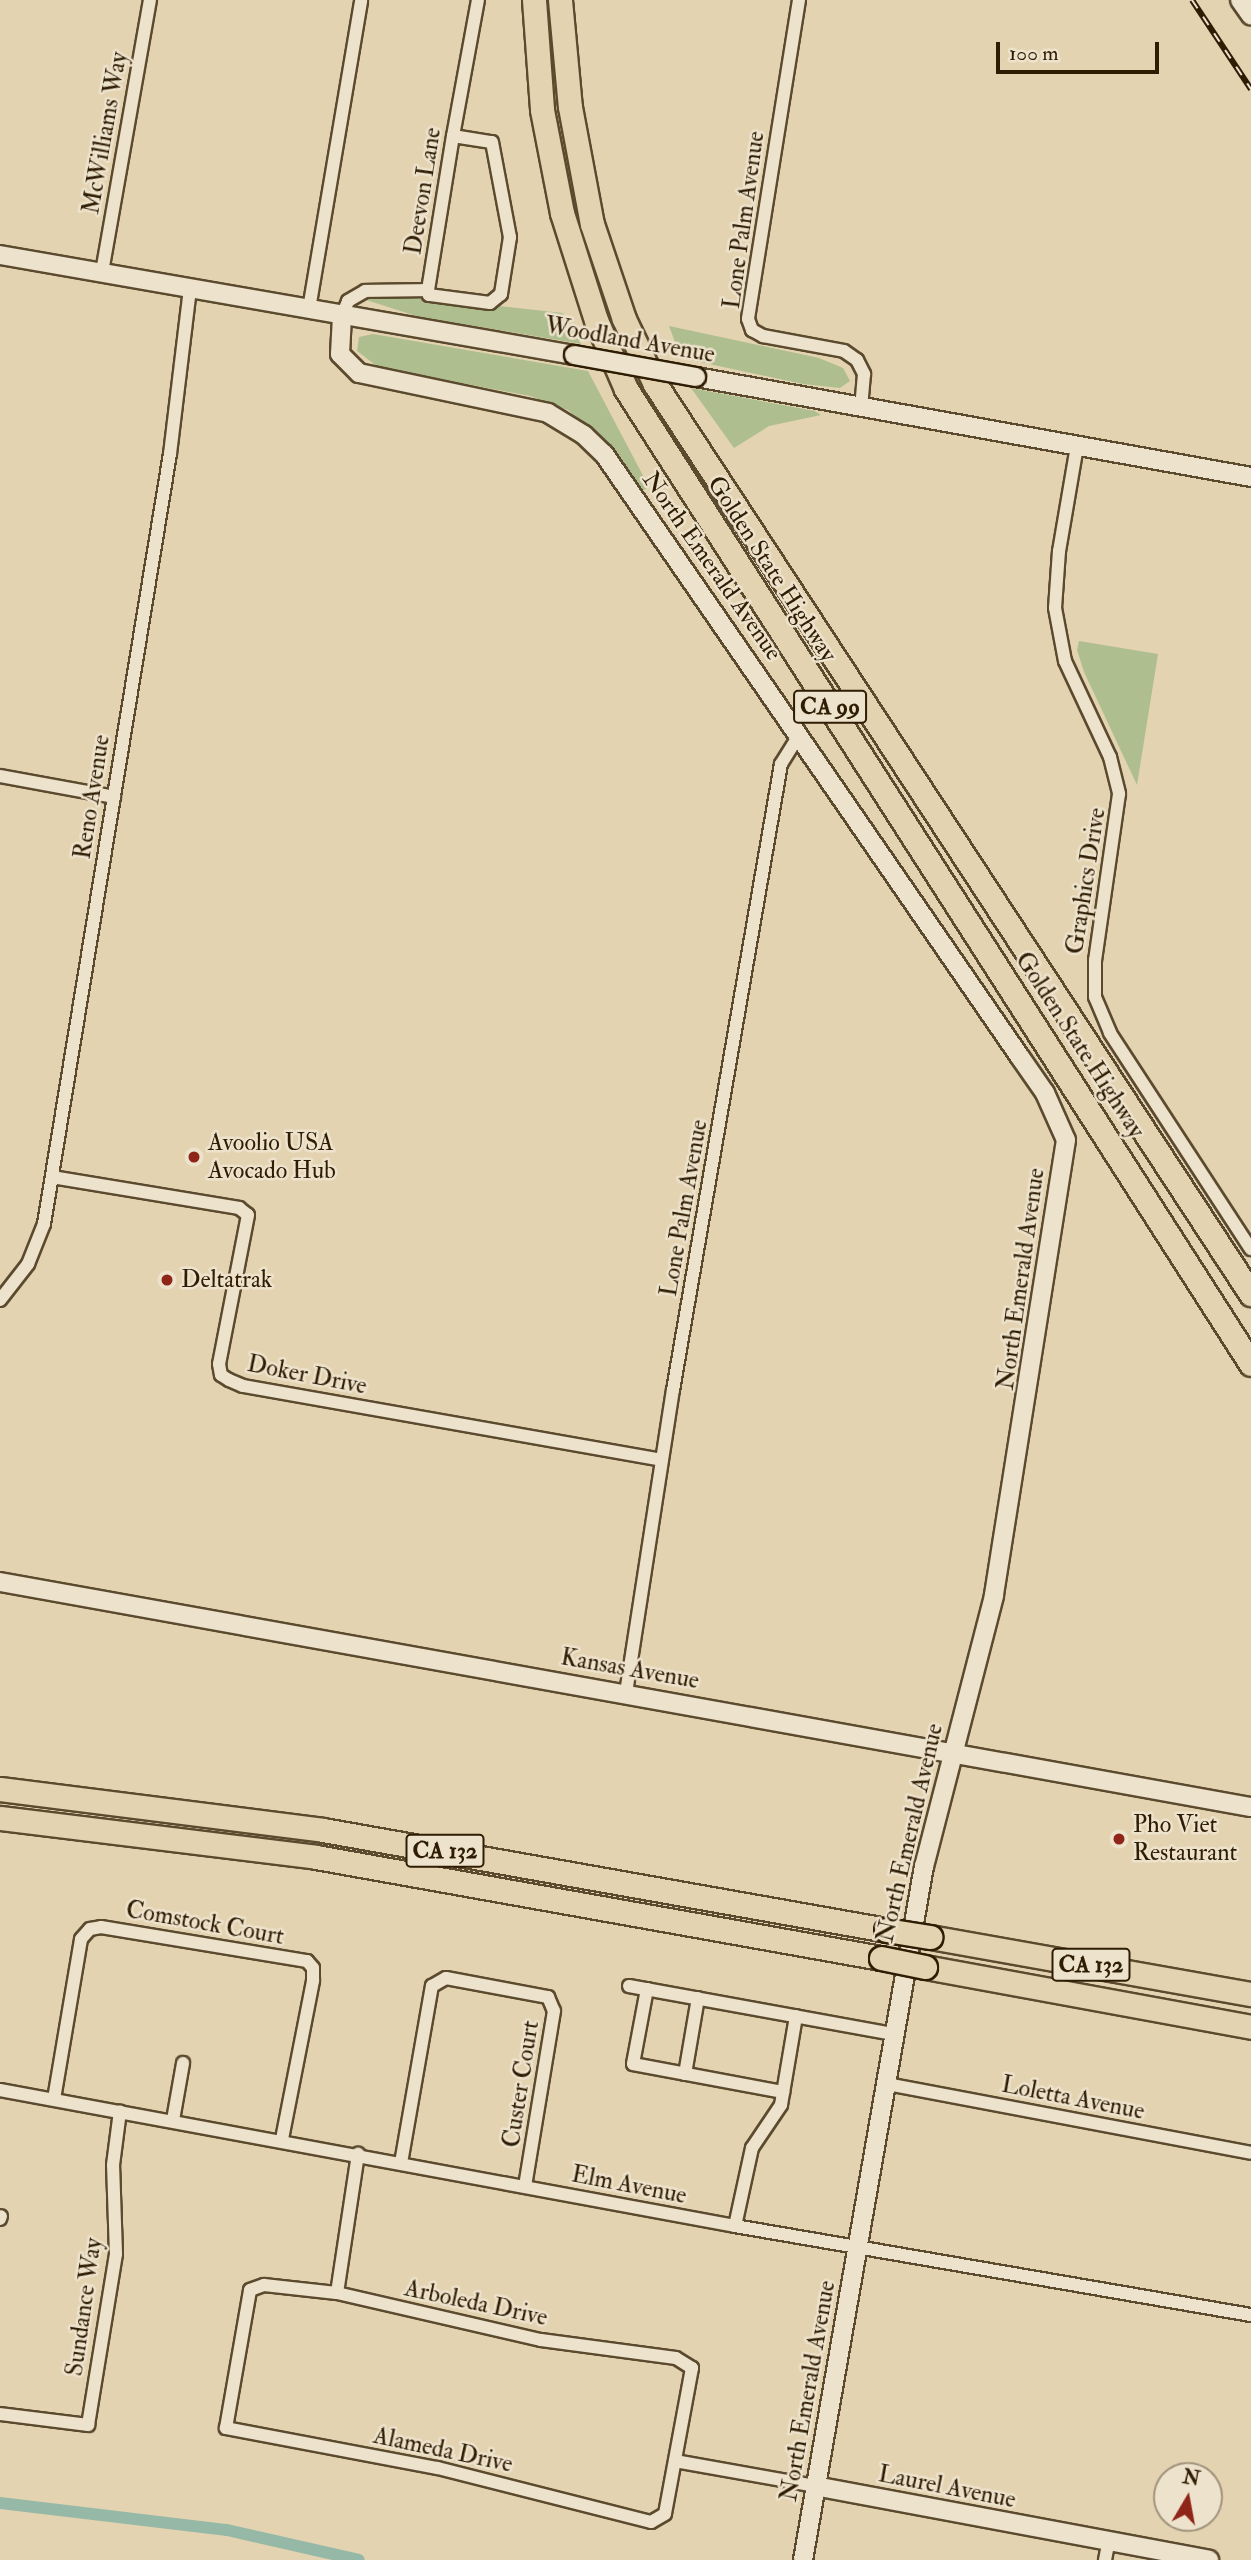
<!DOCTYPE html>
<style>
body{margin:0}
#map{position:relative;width:1251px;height:2560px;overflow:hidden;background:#e3d3b1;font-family:"IM FELL Double Pica",serif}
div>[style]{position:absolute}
.green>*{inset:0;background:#afbe8f}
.canal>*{height:12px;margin:-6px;padding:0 6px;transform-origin:6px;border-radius:6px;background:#96b9a7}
.roads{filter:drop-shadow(2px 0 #5b4a2e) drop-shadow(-2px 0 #5b4a2e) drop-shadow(0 2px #5b4a2e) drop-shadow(0 -2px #5b4a2e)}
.street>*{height:12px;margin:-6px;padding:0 6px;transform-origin:6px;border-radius:6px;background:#ede2cc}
.secondary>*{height:18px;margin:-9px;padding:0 9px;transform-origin:9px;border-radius:9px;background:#ede2cc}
.highway>*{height:23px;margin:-11.5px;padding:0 11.5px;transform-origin:11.5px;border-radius:11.5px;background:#e3d3b1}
.rail>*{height:6px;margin-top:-3px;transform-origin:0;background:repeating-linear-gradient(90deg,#ede2cc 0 10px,#2e1c03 0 20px);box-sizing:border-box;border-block:2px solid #2e1c03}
.bridges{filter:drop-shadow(2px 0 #2e1c03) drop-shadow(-2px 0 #2e1c03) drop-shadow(0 2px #2e1c03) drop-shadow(0 -2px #2e1c03)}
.secondary-bridge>*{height:18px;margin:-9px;padding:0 9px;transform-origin:9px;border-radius:9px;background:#ede2cc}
.highway-bridge>*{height:23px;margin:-11.5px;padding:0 11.5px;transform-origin:11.5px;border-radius:11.5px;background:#e3d3b1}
.dots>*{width:19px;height:19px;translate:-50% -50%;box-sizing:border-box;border:4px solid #ede2cc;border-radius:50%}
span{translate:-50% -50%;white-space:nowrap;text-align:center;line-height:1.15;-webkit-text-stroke:5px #ede2cc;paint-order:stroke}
.shield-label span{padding:2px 5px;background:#ede2cc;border:2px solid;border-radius:5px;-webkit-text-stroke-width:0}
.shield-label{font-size:23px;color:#2e1c03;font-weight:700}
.street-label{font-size:24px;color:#2e1c03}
.poi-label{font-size:24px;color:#2e1c03}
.left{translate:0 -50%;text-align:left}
.north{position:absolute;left:1153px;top:2462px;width:70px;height:70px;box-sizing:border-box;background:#ede2cc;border:2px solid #a1937c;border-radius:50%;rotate:10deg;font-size:19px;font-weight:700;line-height:28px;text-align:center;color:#2e1c03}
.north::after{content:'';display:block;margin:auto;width:24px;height:32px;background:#8f2418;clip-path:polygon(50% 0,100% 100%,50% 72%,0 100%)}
.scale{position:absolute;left:996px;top:42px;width:163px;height:32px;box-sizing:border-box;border:4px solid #2e1c03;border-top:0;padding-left:9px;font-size:21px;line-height:24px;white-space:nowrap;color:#2e1c03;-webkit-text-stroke:5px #ede2cc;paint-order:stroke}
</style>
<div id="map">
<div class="green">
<div style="clip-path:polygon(414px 297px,563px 313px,581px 344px,416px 316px,360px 298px)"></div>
<div style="clip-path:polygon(669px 326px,819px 358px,843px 368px,850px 381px,840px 388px,803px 384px,681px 358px)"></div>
<div style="clip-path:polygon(373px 334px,588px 371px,649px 487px,642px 491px,616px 452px,568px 410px,530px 396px,378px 367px,357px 351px,359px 337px)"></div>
<div style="clip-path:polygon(691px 388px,815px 411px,821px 415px,769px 426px,734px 448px)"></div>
<div style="clip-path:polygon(1079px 641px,1158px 654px,1137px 785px,1084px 672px,1077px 650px)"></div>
</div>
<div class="canal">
<div style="left:0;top:2503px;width:229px;rotate:6.8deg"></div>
<div style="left:227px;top:2530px;width:135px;rotate:12.8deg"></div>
</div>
<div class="roads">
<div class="street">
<div style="left:799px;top:0;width:323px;rotate:99.1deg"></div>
<div style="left:748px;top:319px;width:12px;rotate:70deg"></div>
<div style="left:752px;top:330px;width:13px;rotate:29deg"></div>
<div style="left:763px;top:336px;width:82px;rotate:10.5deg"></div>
<div style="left:844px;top:351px;width:16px;rotate:35deg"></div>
<div style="left:857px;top:360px;width:16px;rotate:63deg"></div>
<div style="left:864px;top:374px;width:33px;rotate:95deg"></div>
<div style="left:453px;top:136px;width:39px;rotate:9deg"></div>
<div style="left:492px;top:142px;width:97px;rotate:79.3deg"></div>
<div style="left:510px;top:237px;width:58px;rotate:99deg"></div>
<div style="left:501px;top:294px;width:14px;rotate:141deg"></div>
<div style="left:490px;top:303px;width:62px;rotate:-172.5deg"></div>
<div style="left:429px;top:295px;width:5px;rotate:-101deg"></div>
<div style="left:428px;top:290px;width:156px;rotate:-80.8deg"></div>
<div style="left:453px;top:136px;width:138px;rotate:-79.6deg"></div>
<div style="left:102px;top:272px;width:276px;rotate:-80deg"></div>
<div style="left:309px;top:309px;width:313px;rotate:-80.4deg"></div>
<div style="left:342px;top:316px;width:16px;rotate:-68deg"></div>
<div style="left:348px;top:301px;width:20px;rotate:-30deg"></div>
<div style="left:365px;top:291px;width:63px;rotate:-0.9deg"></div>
<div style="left:1077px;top:446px;width:107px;rotate:99.7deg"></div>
<div style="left:1059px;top:551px;width:57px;rotate:94deg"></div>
<div style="left:1055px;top:608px;width:54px;rotate:79.3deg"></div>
<div style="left:1065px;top:661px;width:106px;rotate:64.9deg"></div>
<div style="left:1110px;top:757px;width:38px;rotate:76deg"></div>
<div style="left:1119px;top:794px;width:168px;rotate:98.2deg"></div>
<div style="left:1095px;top:960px;width:37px;rotate:90deg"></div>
<div style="left:1095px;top:997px;width:39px;rotate:67deg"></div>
<div style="left:1110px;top:1033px;width:258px;rotate:56.9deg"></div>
<div style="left:0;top:776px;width:116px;rotate:10.4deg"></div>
<div style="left:52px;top:1177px;width:190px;rotate:9.4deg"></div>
<div style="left:239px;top:1208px;width:11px;rotate:38deg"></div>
<div style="left:248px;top:1215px;width:152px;rotate:101deg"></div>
<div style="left:219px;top:1364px;width:11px;rotate:80deg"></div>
<div style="left:221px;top:1375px;width:9px;rotate:32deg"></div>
<div style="left:229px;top:1380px;width:15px;rotate:23deg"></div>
<div style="left:243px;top:1386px;width:425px;rotate:10deg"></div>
<div style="left:0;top:1300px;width:46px;rotate:-52.1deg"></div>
<div style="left:28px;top:1264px;width:43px;rotate:-68.2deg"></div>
<div style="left:44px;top:1224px;width:780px;rotate:-80.71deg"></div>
<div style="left:170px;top:454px;width:167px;rotate:-83.1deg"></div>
<div style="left:626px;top:1693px;width:307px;rotate:-81.2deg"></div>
<div style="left:673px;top:1390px;width:635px;rotate:-80.21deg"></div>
<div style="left:781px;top:764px;width:34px;rotate:-58deg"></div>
<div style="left:629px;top:1986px;width:269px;rotate:10.3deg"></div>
<div style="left:647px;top:1989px;width:76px;rotate:100.6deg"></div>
<div style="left:633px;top:2064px;width:153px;rotate:10.6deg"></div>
<div style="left:685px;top:2074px;width:77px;rotate:-80.3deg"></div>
<div style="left:887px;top:2084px;width:370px;rotate:10.7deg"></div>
<div style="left:0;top:2090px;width:747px;rotate:10.48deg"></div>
<div style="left:735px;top:2226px;width:524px;rotate:9.79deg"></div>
<div style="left:54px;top:2099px;width:162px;rotate:-80.4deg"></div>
<div style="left:81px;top:1939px;width:13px;rotate:-48deg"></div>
<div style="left:90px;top:1929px;width:11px;rotate:-10deg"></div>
<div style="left:101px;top:1927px;width:209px;rotate:9.4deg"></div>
<div style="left:307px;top:1961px;width:9px;rotate:49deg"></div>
<div style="left:313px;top:1968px;width:13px;rotate:90deg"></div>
<div style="left:313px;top:1981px;width:161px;rotate:101.1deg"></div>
<div style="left:173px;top:2120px;width:58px;rotate:-80deg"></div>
<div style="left:401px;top:2163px;width:180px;rotate:-80.1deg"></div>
<div style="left:432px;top:1986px;width:16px;rotate:-30deg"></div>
<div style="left:446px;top:1978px;width:104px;rotate:10.6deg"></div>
<div style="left:548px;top:1997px;width:15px;rotate:67deg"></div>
<div style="left:554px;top:2011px;width:178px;rotate:99.4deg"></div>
<div style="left:0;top:2219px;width:3px;rotate:-72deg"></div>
<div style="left:735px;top:2226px;width:80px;rotate:-77.7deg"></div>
<div style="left:752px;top:2148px;width:52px;rotate:-56deg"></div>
<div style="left:781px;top:2105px;width:90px;rotate:-80.4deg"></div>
<div style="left:264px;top:2285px;width:73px;rotate:6.3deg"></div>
<div style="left:337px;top:2293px;width:209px;rotate:13deg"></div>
<div style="left:541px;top:2340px;width:136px;rotate:7.6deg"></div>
<div style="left:676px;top:2358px;width:19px;rotate:32deg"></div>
<div style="left:692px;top:2368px;width:148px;rotate:100.5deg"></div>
<div style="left:665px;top:2514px;width:16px;rotate:150deg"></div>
<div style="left:651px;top:2522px;width:221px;rotate:-165.8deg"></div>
<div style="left:437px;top:2468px;width:215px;rotate:-169.3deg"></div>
<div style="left:226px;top:2428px;width:140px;rotate:-80.1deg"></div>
<div style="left:250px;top:2290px;width:15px;rotate:-20deg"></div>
<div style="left:337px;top:2293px;width:141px;rotate:-81.4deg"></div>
<div style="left:0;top:2414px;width:89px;rotate:7.1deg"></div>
<div style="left:88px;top:2425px;width:173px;rotate:-80.7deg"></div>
<div style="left:116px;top:2254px;width:89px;rotate:-91.9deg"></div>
<div style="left:113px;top:2165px;width:54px;rotate:-82.6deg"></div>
<div style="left:675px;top:2461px;width:142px;rotate:10.1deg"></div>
<div style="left:1105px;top:2560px;width:16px;rotate:-79deg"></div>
</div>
<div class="secondary">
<div style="left:1240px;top:0;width:19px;rotate:55deg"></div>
<div style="left:0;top:255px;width:583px;rotate:9.88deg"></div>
<div style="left:342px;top:316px;width:38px;rotate:93deg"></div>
<div style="left:340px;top:354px;width:27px;rotate:45deg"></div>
<div style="left:359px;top:373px;width:193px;rotate:11.9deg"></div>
<div style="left:548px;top:413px;width:42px;rotate:31.4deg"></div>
<div style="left:584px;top:435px;width:28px;rotate:44deg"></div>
<div style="left:604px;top:454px;width:733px;rotate:55.4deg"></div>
<div style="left:1020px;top:1057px;width:44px;rotate:55.2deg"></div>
<div style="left:1045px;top:1093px;width:51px;rotate:65.9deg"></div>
<div style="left:1066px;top:1140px;width:462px;rotate:99deg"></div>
<div style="left:994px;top:1596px;width:279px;rotate:104.5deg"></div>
<div style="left:924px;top:1866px;width:704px;rotate:99.89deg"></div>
<div style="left:696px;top:377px;width:564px;rotate:10.21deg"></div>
<div style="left:0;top:1582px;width:1271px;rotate:10.2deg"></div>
<div style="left:815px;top:2486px;width:401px;rotate:10.6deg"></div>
</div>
<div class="highway">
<div style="left:534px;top:0;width:110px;rotate:85.8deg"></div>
<div style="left:542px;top:110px;width:105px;rotate:79deg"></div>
<div style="left:562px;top:213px;width:112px;rotate:72.4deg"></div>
<div style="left:596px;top:320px;width:75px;rotate:66.5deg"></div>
<div style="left:626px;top:389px;width:1158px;rotate:57.34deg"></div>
<div style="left:560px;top:0;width:107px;rotate:84.7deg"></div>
<div style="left:570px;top:107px;width:119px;rotate:79.4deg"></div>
<div style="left:592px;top:224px;width:100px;rotate:71.4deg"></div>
<div style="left:624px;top:319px;width:72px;rotate:64.5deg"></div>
<div style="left:655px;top:384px;width:1088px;rotate:56.78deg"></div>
<div style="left:0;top:1789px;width:326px;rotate:7.2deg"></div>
<div style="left:323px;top:1830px;width:572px;rotate:10.07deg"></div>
<div style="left:0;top:1818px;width:318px;rotate:7deg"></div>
<div style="left:316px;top:1857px;width:574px;rotate:10.14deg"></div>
<div style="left:930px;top:1937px;width:326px;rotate:10.1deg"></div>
<div style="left:925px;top:1967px;width:331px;rotate:10.4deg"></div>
</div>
</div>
<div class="rail">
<div style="left:1192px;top:0;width:107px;rotate:56.5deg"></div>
</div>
<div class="bridges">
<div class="secondary-bridge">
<div style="left:574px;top:355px;width:124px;rotate:10.2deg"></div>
</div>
<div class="highway-bridge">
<div style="left:886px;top:1930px;width:45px;rotate:9deg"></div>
<div style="left:881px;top:1958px;width:45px;rotate:11.6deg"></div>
</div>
</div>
<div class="dots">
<div style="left:194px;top:1157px;background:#8f2418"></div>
<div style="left:167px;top:1280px;background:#8f2418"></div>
<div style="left:1119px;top:1839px;background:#8f2418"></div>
</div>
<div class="shield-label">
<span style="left:830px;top:707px">CA 99</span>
<span style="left:445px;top:1851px">CA 132</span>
<span style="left:1091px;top:1965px">CA 132</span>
</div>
<div class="street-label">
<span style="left:105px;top:133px;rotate:-80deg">McWilliams Way</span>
<span style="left:423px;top:191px;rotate:-81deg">Deevon Lane</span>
<span style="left:744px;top:220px;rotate:-82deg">Lone Palm Avenue</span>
<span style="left:630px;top:340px;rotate:10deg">Woodland Avenue</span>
<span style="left:712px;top:566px;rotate:55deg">North Emerald Avenue</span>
<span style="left:772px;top:569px;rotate:57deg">Golden State Highway</span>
<span style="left:92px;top:797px;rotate:-81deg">Reno Avenue</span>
<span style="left:1086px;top:881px;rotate:-81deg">Graphics Drive</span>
<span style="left:1080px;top:1045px;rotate:57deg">Golden State Highway</span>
<span style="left:684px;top:1208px;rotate:-80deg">Lone Palm Avenue</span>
<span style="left:1021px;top:1279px;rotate:-82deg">North Emerald Avenue</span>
<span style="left:307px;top:1375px;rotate:11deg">Doker Drive</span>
<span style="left:630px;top:1669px;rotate:10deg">Kansas Avenue</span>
<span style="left:910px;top:1833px;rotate:-77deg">North Emerald Avenue</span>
<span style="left:205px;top:1923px;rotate:10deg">Comstock Court</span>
<span style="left:521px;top:2084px;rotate:-81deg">Custer Court</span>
<span style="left:1073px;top:2098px;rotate:11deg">Loletta Avenue</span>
<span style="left:629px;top:2185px;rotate:11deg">Elm Avenue</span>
<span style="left:476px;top:2303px;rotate:12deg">Arboleda Drive</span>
<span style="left:84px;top:2307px;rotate:-82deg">Sundance Way</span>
<span style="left:808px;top:2391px;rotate:-80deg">North Emerald Avenue</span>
<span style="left:443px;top:2450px;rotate:12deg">Alameda Drive</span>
<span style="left:947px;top:2487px;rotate:11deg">Laurel Avenue</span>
</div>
<div class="poi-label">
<span class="left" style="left:208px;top:1157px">Avoolio USA<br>Avocado Hub</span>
<span class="left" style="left:181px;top:1280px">Deltatrak</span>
<span class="left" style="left:1133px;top:1839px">Pho Viet<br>Restaurant</span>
</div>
<div class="north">N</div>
<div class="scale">100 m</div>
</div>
